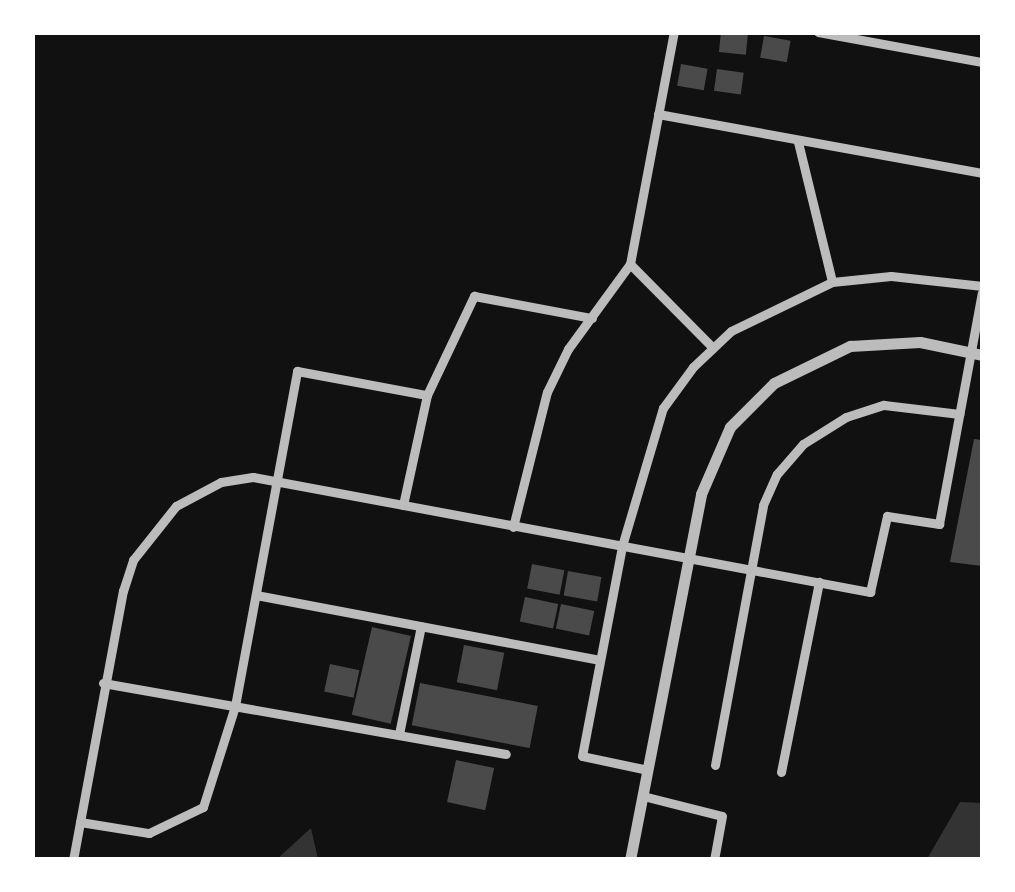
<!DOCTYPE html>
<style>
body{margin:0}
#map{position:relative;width:1015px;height:892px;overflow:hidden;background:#111;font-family:"Source Sans 3",sans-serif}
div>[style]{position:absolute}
.water>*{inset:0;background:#333}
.building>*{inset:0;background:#4a4a4a;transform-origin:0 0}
.minor>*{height:9px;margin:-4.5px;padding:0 4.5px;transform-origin:4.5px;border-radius:4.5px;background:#bcbcbc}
.tertiary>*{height:11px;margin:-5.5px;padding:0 5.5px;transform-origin:5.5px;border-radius:5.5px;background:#bcbcbc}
span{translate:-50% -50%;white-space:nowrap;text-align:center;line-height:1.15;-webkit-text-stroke:8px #fff;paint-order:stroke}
.frame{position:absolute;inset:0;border:35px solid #fff;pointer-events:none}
</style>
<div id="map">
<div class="water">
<div style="clip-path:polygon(960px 802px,982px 803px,982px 859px,927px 859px)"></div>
<div style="clip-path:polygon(311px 828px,318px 859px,277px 859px)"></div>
</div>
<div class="building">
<div style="left:721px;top:32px;width:27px;height:20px;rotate:6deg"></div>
<div style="left:764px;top:36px;width:27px;height:22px;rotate:10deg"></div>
<div style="left:681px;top:64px;width:27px;height:22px;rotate:10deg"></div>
<div style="left:717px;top:69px;width:27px;height:22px;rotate:8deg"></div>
<div style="clip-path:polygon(974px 439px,982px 440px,982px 566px,950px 562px)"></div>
<div style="left:532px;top:564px;width:33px;height:25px;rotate:11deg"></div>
<div style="left:568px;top:571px;width:34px;height:25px;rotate:10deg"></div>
<div style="left:525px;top:597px;width:34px;height:25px;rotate:12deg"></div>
<div style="left:561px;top:604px;width:34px;height:25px;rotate:12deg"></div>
<div style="left:372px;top:627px;width:40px;height:90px;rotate:13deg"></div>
<div style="left:464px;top:645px;width:41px;height:38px;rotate:11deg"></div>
<div style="left:330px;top:664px;width:30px;height:28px;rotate:12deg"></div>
<div style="left:420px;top:683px;width:120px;height:43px;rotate:11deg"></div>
<div style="left:456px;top:760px;width:39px;height:43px;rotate:12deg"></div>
</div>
<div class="minor">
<div style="left:818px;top:32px;width:167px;rotate:10.4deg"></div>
<div style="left:658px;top:114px;width:329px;rotate:10.3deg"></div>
<div style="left:798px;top:142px;width:144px;rotate:76.3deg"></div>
<div style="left:630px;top:264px;width:117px;rotate:45.3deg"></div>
<div style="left:403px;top:505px;width:113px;rotate:-77.7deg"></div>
<div style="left:427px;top:395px;width:110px;rotate:-64.6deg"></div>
<div style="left:474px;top:296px;width:120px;rotate:10.6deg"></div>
<div style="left:513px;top:527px;width:139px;rotate:-75.9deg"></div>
<div style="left:547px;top:392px;width:48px;rotate:-64deg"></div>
<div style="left:568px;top:349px;width:105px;rotate:-53.9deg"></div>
<div style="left:630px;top:264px;width:236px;rotate:-79.3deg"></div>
<div style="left:256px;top:595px;width:350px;rotate:10.7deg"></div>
<div style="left:103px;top:683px;width:409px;rotate:10deg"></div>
<div style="left:399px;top:734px;width:110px;rotate:-78.5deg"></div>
<div style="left:715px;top:765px;width:264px;rotate:-79.5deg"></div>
<div style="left:763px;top:505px;width:34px;rotate:-66deg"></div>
<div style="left:777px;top:474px;width:40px;rotate:-49deg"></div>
<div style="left:803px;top:444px;width:51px;rotate:-32.1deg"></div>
<div style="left:846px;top:417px;width:40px;rotate:-18deg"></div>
<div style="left:884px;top:405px;width:76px;rotate:6.8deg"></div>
<div style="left:648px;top:770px;width:67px;rotate:-168deg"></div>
<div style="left:582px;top:756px;width:214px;rotate:-79.2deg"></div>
<div style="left:622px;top:546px;width:144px;rotate:-73.5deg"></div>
<div style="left:663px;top:408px;width:51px;rotate:-53.8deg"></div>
<div style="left:693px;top:367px;width:52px;rotate:-43.5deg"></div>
<div style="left:731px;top:331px;width:112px;rotate:-25.9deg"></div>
<div style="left:832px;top:282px;width:59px;rotate:-5.8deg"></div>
<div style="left:891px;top:276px;width:92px;rotate:6.3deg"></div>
<div style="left:781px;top:772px;width:194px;rotate:-78.7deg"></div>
<div style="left:643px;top:796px;width:81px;rotate:14.2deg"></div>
<div style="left:722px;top:816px;width:45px;rotate:100.3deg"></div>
<div style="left:80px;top:822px;width:70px;rotate:9.1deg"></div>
<div style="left:149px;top:833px;width:60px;rotate:-25.7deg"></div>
<div style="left:203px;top:807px;width:106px;rotate:-72.4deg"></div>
<div style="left:235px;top:706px;width:341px;rotate:-79.5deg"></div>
<div style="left:297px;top:371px;width:132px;rotate:10.5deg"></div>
<div style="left:73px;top:860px;width:274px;rotate:-79.5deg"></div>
<div style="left:123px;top:591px;width:33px;rotate:-72deg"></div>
<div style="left:133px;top:560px;width:69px;rotate:-51.5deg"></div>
<div style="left:176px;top:506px;width:51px;rotate:-28.1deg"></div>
<div style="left:221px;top:482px;width:32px;rotate:-9deg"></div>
<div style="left:253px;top:477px;width:628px;rotate:10.56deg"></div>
<div style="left:870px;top:592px;width:78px;rotate:-77.4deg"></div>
<div style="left:887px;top:516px;width:53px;rotate:8.7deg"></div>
<div style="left:939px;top:524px;width:235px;rotate:-79.5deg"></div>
</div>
<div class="tertiary">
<div style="left:630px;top:860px;width:373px;rotate:-79deg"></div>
<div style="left:701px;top:494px;width:73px;rotate:-66.6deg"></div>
<div style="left:730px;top:427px;width:62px;rotate:-45deg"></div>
<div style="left:774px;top:383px;width:85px;rotate:-26deg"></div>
<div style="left:850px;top:346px;width:70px;rotate:-3.3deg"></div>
<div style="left:920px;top:342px;width:63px;rotate:11.8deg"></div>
</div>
<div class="frame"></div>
</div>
